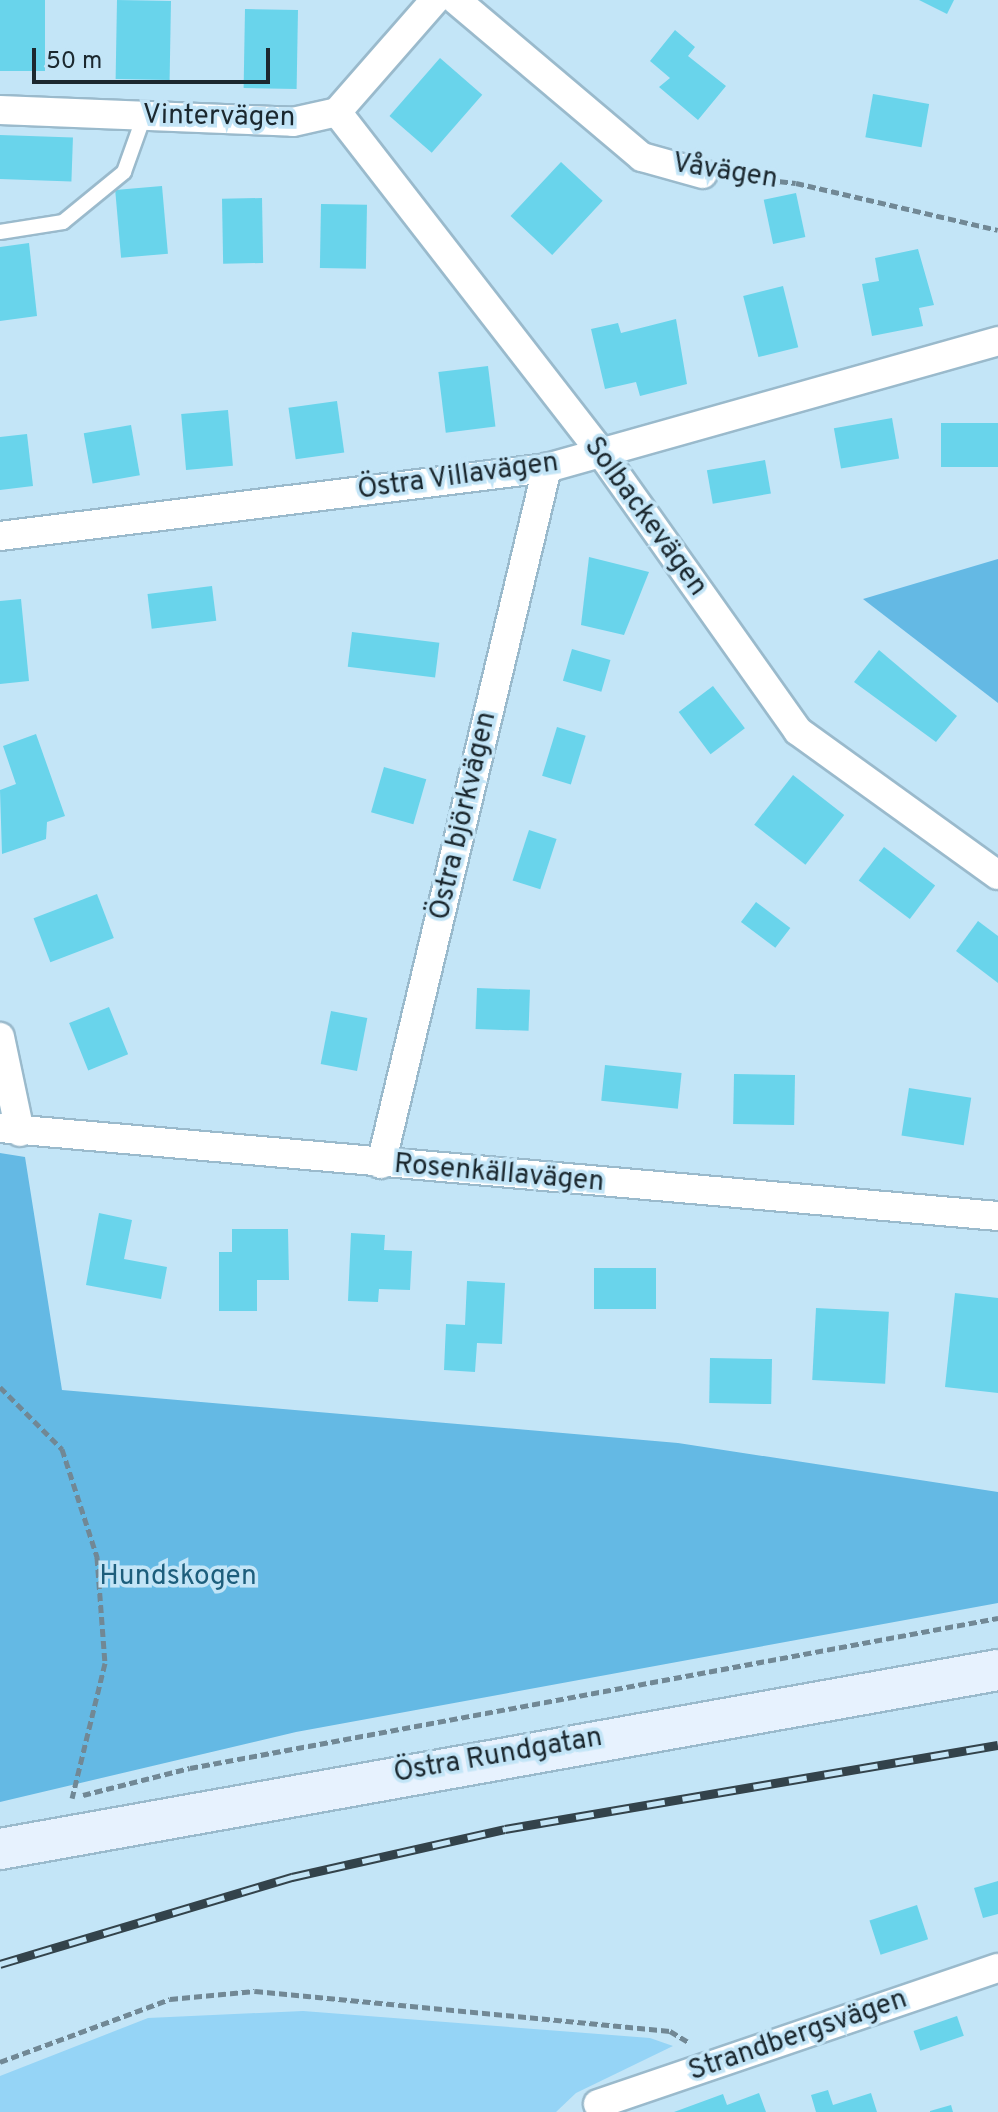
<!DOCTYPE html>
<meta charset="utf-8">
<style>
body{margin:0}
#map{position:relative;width:998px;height:2112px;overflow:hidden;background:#c3e5f7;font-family:Overpass,sans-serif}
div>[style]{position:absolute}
.green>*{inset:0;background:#95d4f6}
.forest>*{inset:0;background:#64b9e4}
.building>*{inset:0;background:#69d4eb;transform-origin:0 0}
.path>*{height:5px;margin-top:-2.5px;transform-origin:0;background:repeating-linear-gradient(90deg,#718895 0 8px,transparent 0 12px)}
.roads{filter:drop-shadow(2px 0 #9abacc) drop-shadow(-2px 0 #9abacc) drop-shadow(0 2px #9abacc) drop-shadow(0 -2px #9abacc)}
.lane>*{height:14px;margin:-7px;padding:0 7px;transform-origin:7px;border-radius:7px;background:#fff}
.street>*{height:28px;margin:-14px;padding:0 14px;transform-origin:14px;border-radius:14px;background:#fff}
.secondary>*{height:40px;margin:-20px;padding:0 20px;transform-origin:20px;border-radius:20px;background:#e7f2fe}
.rail>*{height:9px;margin-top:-4.5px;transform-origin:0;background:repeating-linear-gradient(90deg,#c3e5f7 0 18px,#33434b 0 36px);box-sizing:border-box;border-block:2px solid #33434b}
span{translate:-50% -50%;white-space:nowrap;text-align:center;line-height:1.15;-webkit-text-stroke:7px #c3e5f7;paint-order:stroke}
.street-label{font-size:28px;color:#1b282f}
.park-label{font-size:28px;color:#1d5e7c}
.scale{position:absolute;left:32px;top:48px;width:238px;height:36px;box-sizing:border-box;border:4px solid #1b282f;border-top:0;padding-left:10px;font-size:24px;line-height:28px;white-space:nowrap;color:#1b282f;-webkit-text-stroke:6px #c3e5f7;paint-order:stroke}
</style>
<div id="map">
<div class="green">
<div style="clip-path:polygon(303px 2011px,650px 2038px,673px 2046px,576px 2093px,556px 2112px,0 2112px,0 2076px,148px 2018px)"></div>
</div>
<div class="forest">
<div style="clip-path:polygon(998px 559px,998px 703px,863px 599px)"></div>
<div style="clip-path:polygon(0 1153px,25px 1157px,62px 1390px,678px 1443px,998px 1492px,998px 1603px,296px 1732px,0 1802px)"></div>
</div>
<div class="building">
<div style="left:0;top:0;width:45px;height:71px"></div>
<div style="left:117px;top:0;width:54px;height:79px;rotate:1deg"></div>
<div style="clip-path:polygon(919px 0,954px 0,947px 14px)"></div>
<div style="left:245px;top:9px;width:53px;height:79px;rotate:1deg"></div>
<div style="clip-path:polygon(675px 30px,695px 47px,688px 56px,726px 86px,698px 120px,659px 87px,670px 78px,650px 61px)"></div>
<div style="left:440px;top:58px;width:56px;height:77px;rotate:41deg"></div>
<div style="left:873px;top:94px;width:57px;height:44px;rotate:10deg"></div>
<div style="left:0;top:135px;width:73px;height:44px;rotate:2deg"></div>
<div style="left:561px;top:162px;width:57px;height:74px;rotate:43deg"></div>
<div style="left:162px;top:186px;width:68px;height:47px;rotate:85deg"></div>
<div style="left:796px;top:193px;width:45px;height:33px;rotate:78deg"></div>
<div style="left:262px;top:198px;width:65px;height:40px;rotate:89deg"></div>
<div style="left:321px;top:204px;width:46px;height:64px;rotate:1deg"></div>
<div style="clip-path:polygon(29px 243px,37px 316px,0 321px,0 247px)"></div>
<div style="clip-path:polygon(918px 249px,934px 305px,919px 308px,923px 326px,872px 336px,862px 284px,879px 281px,875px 258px)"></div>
<div style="left:783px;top:286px;width:63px;height:41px;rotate:76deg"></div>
<div style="clip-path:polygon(676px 319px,687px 384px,640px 396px,636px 382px,605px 389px,591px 329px,618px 323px,621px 333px)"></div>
<div style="left:488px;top:366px;width:61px;height:50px;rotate:83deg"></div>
<div style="left:337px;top:401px;width:52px;height:49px;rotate:82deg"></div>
<div style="left:228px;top:410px;width:56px;height:47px;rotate:85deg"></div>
<div style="left:892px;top:418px;width:41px;height:59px;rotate:80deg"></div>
<div style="left:998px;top:423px;width:44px;height:57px;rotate:90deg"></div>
<div style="left:131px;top:425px;width:51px;height:48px;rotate:80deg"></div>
<div style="clip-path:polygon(27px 434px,33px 486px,0 490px,0 437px)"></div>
<div style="left:765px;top:460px;width:34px;height:59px;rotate:80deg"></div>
<div style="clip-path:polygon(589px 557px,649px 572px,624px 635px,581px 625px)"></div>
<div style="left:212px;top:586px;width:35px;height:65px;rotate:83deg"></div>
<div style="clip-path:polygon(21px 599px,29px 681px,0 684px,0 601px)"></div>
<div style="left:352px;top:632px;width:88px;height:35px;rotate:7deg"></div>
<div style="left:572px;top:649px;width:40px;height:33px;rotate:16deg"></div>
<div style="clip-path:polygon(879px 650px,957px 716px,936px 742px,854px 682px)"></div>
<div style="left:713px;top:686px;width:53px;height:43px;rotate:53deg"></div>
<div style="left:557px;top:727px;width:30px;height:51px;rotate:17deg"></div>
<div style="clip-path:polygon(36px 734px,65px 816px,47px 822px,46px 839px,2px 854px,0 790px,16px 784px,3px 746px)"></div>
<div style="left:384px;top:767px;width:44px;height:47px;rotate:16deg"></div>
<div style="left:793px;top:775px;width:65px;height:63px;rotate:38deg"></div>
<div style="left:529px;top:830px;width:29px;height:53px;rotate:18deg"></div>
<div style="left:884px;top:847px;width:64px;height:42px;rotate:37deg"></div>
<div style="left:97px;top:894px;width:47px;height:68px;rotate:69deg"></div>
<div style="left:756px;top:902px;width:43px;height:25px;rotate:37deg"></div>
<div style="clip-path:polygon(978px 921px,998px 936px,998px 983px,956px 951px)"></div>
<div style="left:477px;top:988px;width:53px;height:41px;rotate:2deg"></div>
<div style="left:109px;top:1007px;width:51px;height:43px;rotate:68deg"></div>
<div style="left:331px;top:1011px;width:37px;height:54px;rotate:11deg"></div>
<div style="left:605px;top:1065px;width:77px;height:36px;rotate:6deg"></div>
<div style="left:734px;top:1074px;width:61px;height:50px;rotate:1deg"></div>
<div style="left:909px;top:1088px;width:63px;height:48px;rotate:9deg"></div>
<div style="clip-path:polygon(99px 1213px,132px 1220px,124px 1259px,167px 1267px,161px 1299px,86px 1285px)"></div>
<div style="clip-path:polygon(232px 1229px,288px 1229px,289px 1280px,257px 1280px,257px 1311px,219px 1311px,219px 1252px,232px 1252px)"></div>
<div style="clip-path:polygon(351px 1233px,385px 1235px,384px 1250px,412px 1251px,410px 1290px,379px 1289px,378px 1302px,348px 1301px)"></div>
<div style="left:594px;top:1268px;width:62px;height:41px"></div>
<div style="clip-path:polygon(467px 1281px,505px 1283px,502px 1344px,477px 1343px,475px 1372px,444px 1370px,446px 1324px,465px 1325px)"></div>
<div style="clip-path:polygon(955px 1293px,998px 1298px,998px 1393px,945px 1387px)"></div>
<div style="left:816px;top:1308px;width:73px;height:72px;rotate:3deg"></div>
<div style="left:710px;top:1358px;width:62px;height:45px;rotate:1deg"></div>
<div style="clip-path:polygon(998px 1881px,998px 1914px,983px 1918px,974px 1888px)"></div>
<div style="left:917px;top:1905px;width:36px;height:50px;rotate:72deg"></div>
<div style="left:957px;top:2016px;width:21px;height:46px;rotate:71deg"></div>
<div style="clip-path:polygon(828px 2090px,833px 2105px,871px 2093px,877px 2112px,816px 2112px,811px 2095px)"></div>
<div style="clip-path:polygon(759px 2093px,766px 2112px,674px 2112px,723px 2094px,727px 2105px)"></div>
<div style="clip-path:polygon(951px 2105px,953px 2112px,930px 2112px,930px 2111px)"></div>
</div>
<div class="path">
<div style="left:732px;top:176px;width:64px;rotate:6.2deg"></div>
<div style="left:796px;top:183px;width:207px;rotate:13.1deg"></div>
<div style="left:0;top:1387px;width:88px;rotate:45deg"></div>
<div style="left:62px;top:1449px;width:114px;rotate:72deg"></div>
<div style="left:97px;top:1557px;width:106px;rotate:85.7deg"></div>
<div style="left:105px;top:1663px;width:139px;rotate:103.7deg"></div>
<div style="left:83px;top:1795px;width:110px;rotate:-14.2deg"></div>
<div style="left:190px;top:1768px;width:822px;rotate:-10.52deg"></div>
<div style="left:0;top:2062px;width:181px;rotate:-20.3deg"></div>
<div style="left:170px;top:1999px;width:85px;rotate:-5.4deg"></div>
<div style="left:255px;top:1991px;width:417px;rotate:5.5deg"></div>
<div style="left:670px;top:2031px;width:23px;rotate:31deg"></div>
</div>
<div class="roads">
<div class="lane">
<div style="left:0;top:232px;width:64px;rotate:-9deg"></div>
<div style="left:63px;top:222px;width:79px;rotate:-39.3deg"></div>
<div style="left:124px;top:172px;width:59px;rotate:-70.3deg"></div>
</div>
<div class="street">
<div style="left:456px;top:0;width:243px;rotate:40.2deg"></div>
<div style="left:642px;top:157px;width:63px;rotate:15.6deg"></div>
<div style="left:0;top:110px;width:293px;rotate:2.3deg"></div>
<div style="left:293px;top:122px;width:45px;rotate:-12.8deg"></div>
<div style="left:337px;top:112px;width:149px;rotate:-48.8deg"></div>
<div style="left:337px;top:112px;width:428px;rotate:52.2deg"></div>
<div style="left:599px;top:450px;width:344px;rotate:54.7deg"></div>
<div style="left:798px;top:731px;width:246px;rotate:35.8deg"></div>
<div style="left:0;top:536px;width:551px;rotate:-7.09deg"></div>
<div style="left:547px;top:468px;width:469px;rotate:-15.7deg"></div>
<div style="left:0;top:1037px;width:97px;rotate:78.1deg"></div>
<div style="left:0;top:1128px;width:1002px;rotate:5.04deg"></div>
<div style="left:381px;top:1164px;width:716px;rotate:-76.59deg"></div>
<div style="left:598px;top:2104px;width:422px;rotate:-18.8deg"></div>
</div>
<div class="secondary">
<div style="left:0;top:1849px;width:1014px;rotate:-10.17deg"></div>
</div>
</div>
<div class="rail">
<div style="left:0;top:1964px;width:305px;rotate:-16.6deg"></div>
<div style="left:292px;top:1877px;width:218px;rotate:-12.7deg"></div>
<div style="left:505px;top:1829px;width:500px;rotate:-9.67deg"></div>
</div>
<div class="street-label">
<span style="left:219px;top:117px;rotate:1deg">Vintervägen</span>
<span style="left:725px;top:172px;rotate:9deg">Våvägen</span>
<span style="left:458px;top:477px;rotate:-8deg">Östra Villavägen</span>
<span style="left:645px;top:517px;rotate:54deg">Solbackevägen</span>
<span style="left:464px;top:816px;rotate:-77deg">Östra björkvägen</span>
<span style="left:499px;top:1174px;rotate:5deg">Rosenkällavägen</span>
<span style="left:498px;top:1756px;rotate:-10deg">Östra Rundgatan</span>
<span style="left:798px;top:2036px;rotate:-19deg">Strandbergsvägen</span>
</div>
<div class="park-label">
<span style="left:178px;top:1577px">Hundskogen</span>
</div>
<div class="scale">50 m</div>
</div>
